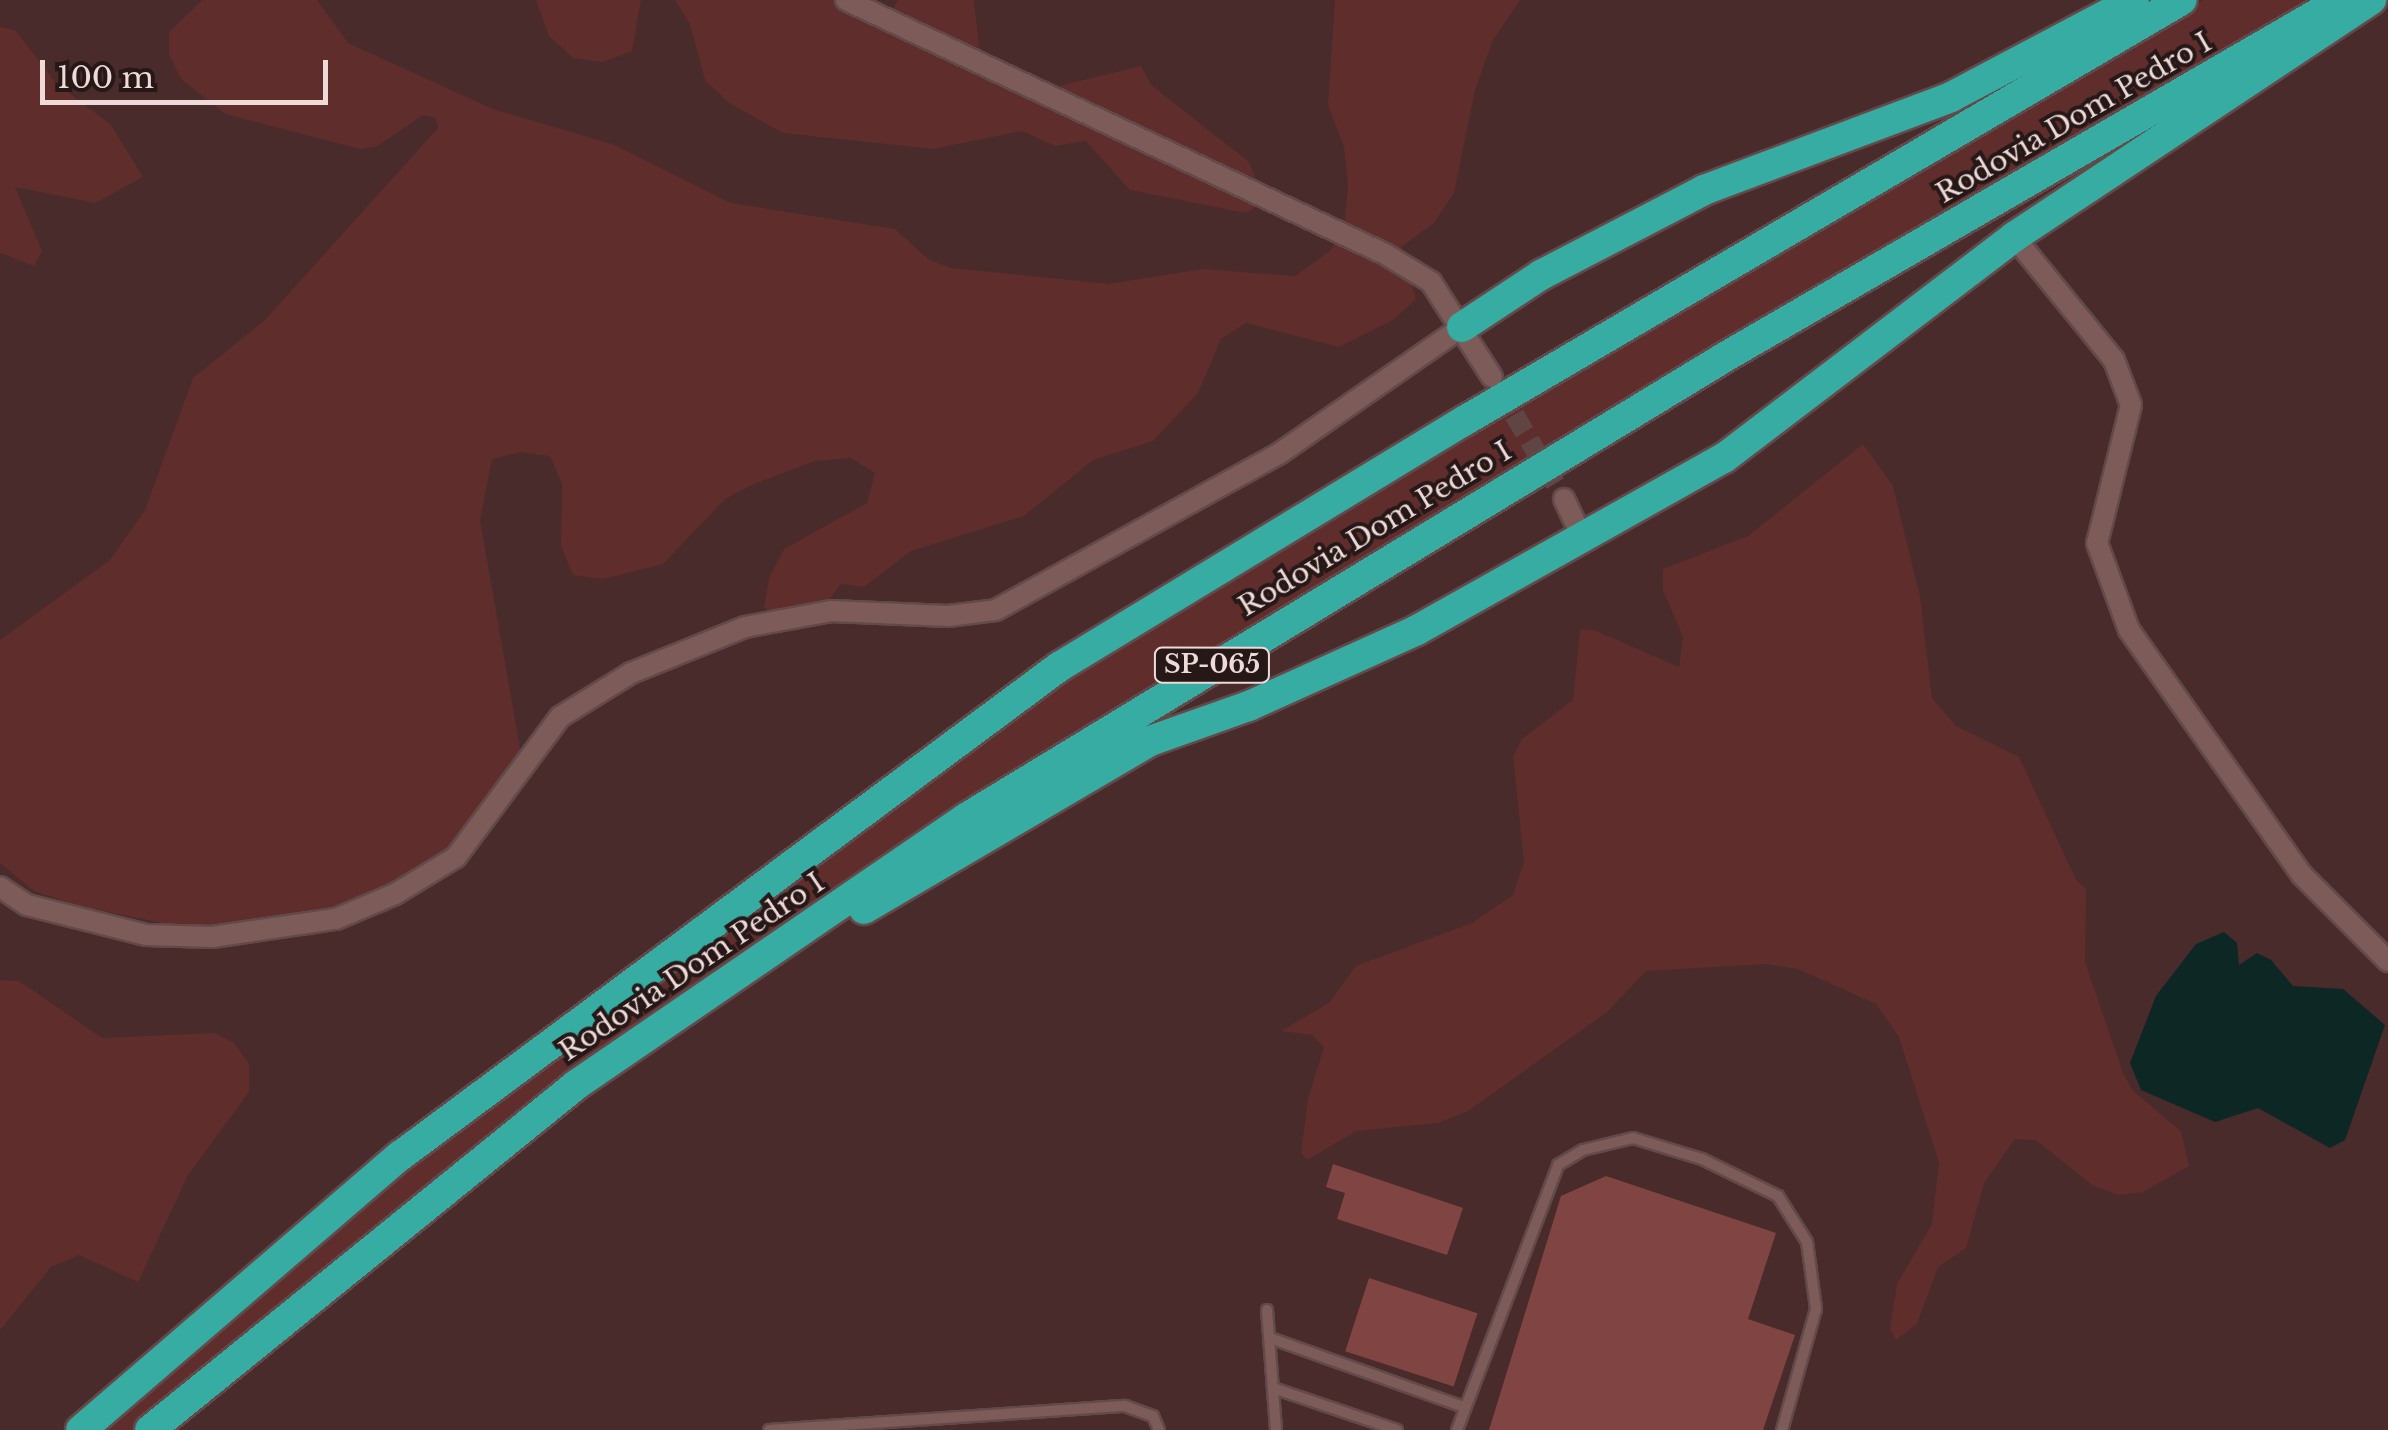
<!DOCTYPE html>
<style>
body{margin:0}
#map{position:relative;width:2388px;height:1430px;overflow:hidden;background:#482b2a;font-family:"Libre Baskerville",serif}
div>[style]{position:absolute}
.green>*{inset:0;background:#602d2d}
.water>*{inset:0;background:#0c2724}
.building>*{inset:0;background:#804443;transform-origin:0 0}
.minor-tunnel>*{height:20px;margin-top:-10px;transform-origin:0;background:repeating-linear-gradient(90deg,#614544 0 20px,transparent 0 30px)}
.roads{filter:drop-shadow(2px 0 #634a4a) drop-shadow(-2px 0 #634a4a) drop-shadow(0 2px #634a4a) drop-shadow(0 -2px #634a4a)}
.service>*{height:10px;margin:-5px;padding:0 5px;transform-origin:5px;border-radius:5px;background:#7c5b59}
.minor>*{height:20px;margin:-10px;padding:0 10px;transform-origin:10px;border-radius:10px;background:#7c5b59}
.motorway>*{height:30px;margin:-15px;padding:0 15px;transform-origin:15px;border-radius:15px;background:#36aca2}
span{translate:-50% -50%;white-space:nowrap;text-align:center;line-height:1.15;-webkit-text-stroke:8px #251817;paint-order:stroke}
.shield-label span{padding:2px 8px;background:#251817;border:2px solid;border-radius:8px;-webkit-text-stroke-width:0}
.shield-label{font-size:25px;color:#eedad9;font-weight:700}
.street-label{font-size:28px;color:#eedad9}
.scale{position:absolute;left:40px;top:60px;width:288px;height:45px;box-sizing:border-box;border:5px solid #eedad9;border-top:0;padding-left:12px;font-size:30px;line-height:35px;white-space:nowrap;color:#eedad9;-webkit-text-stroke:8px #251817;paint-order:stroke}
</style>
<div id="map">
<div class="green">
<div style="clip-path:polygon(202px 0,317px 0,348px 43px,493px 109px,615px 145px,731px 203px,895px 229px,928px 259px,951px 268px,1108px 284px,1203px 269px,1295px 276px,1331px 250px,1344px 226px,1348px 187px,1344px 147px,1328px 105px,1335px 0,1520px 0,1493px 40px,1475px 90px,1454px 193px,1434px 223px,1401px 247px,1416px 299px,1393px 320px,1339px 347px,1246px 323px,1221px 339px,1198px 393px,1153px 441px,1093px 460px,1024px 516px,911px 551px,864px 587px,841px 584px,818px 614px,790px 623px,764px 608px,769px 578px,784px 549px,867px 503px,875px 473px,851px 458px,815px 461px,754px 484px,725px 499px,663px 564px,603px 579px,573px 575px,561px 546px,562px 484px,550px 456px,520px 452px,492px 459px,480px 520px,525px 777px,460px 864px,388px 912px,312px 936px,207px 932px,79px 906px,34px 891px,0 863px,0 640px,110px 560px,145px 510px,193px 378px,264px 321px,438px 128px,436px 118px,423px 115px,378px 146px,360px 149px,225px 114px,181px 79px,169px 55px,169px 32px)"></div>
<div style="clip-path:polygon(536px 0,641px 0,632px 51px,603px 62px,573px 58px,549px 36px)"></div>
<div style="clip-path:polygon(675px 0,846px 0,881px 30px,898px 0,974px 0,979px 48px,995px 73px,1059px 86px,1141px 66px,1151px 85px,1249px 162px,1265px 203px,1245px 213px,1130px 190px,1086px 141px,1055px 146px,1022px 131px,933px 149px,783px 133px,729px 103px,705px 80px,690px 24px)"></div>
<div style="clip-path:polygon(2203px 0,2314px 0,1056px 745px,888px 856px,136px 1430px,99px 1430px,414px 1161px,1083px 668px,1638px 331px)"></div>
<div style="clip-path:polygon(0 27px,15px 30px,56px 83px,111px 125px,143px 177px,95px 203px,15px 187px,42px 251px,34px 266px,0 253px)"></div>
<div style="clip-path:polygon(1863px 444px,1893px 486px,1920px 597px,1932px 698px,1956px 726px,2019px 757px,2076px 880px,2086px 889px,2085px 962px,2123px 1073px,2133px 1091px,2181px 1131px,2189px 1166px,2143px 1192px,2118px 1195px,2092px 1185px,2036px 1140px,2015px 1139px,1984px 1183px,1966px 1248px,1938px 1267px,1917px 1324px,1896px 1340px,1890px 1329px,1897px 1284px,1932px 1224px,1939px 1163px,1899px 1037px,1876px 1004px,1798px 969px,1766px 964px,1646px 971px,1607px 1012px,1468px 1111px,1438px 1123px,1356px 1131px,1307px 1160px,1301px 1153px,1308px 1099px,1324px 1047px,1312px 1035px,1281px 1031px,1329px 1003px,1356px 966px,1472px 923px,1513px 895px,1524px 862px,1513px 756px,1522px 739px,1573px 700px,1580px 630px,1594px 630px,1679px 667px,1683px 637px,1663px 590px,1663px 569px,1748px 536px)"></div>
<div style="clip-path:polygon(0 980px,19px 981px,102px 1038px,215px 1033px,234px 1043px,249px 1064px,249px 1092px,188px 1175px,138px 1282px,79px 1255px,51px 1267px,0 1330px)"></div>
</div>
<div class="water">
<div style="clip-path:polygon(2224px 932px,2237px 943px,2239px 965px,2257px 953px,2271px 960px,2293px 986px,2343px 989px,2385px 1025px,2345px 1140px,2330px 1148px,2258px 1108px,2215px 1122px,2141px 1090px,2130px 1063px,2156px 996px,2196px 944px)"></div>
</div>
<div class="building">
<div style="clip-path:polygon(1333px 1164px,1463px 1208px,1447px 1255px,1337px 1219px,1345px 1193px,1326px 1187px)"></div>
<div style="clip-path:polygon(1606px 1176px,1776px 1233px,1748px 1319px,1795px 1335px,1763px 1430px,1489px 1430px,1561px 1196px)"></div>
<div style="left:1369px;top:1278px;width:114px;height:77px;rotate:18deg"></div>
</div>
<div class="minor-tunnel">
<div style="left:1499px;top:389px;width:128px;rotate:59.4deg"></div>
</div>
<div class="roads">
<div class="service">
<div style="left:1267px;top:1310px;width:120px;rotate:85.7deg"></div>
<div style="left:1270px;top:1338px;width:206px;rotate:19.6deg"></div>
<div style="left:1273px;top:1388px;width:131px;rotate:18.7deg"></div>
<div style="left:769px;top:1430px;width:357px;rotate:-3.9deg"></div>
<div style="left:1125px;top:1406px;width:30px;rotate:20deg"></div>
<div style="left:1153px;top:1416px;width:15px;rotate:67deg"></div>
<div style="left:1457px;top:1430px;width:284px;rotate:-69.1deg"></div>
<div style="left:1558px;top:1165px;width:29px;rotate:-31deg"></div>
<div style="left:1583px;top:1150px;width:51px;rotate:-13.5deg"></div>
<div style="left:1633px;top:1138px;width:72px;rotate:16.9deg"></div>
<div style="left:1702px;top:1159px;width:85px;rotate:26deg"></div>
<div style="left:1778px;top:1196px;width:54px;rotate:57.8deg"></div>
<div style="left:1807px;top:1242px;width:68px;rotate:82.3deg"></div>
<div style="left:1816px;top:1309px;width:126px;rotate:105.7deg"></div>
</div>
<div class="minor">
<div style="left:846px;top:0;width:596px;rotate:25.23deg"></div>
<div style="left:1385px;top:254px;width:54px;rotate:31.3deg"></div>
<div style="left:1431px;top:282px;width:113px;rotate:57.3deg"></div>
<div style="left:2014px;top:237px;width:159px;rotate:50.9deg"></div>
<div style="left:2114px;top:360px;width:48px;rotate:69.3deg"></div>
<div style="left:2131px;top:405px;width:142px;rotate:103.8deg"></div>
<div style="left:2097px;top:543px;width:93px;rotate:69.8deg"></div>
<div style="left:2129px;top:630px;width:300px;rotate:54.8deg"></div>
<div style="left:2302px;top:875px;width:122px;rotate:45deg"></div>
<div style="left:1564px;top:499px;width:42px;rotate:64.7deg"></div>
<div style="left:0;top:887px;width:32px;rotate:34deg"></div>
<div style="left:27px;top:905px;width:123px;rotate:14.1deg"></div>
<div style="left:146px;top:935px;width:66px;rotate:1.7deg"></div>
<div style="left:212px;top:937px;width:125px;rotate:-8.3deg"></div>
<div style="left:336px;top:919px;width:64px;rotate:-23deg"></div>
<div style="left:395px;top:894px;width:71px;rotate:-31.2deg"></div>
<div style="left:456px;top:857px;width:174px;rotate:-53.4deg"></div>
<div style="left:560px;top:717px;width:84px;rotate:-31.8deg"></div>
<div style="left:631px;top:673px;width:123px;rotate:-22deg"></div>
<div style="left:745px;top:627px;width:87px;rotate:-10.5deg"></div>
<div style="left:831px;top:611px;width:117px;rotate:2.4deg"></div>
<div style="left:948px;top:616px;width:48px;rotate:-7.1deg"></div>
<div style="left:996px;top:610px;width:325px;rotate:-28.9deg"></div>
<div style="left:1280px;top:453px;width:221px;rotate:-34.7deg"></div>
</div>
<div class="motorway">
<div style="left:1462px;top:327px;width:95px;rotate:-33.4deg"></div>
<div style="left:1541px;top:275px;width:184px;rotate:-27.5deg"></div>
<div style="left:1704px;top:190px;width:264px;rotate:-20.6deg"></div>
<div style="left:1951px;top:97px;width:207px;rotate:-27.9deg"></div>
<div style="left:864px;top:909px;width:332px;rotate:-30.4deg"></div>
<div style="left:1150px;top:741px;width:105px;rotate:-19.5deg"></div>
<div style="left:1249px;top:706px;width:184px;rotate:-24.3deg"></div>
<div style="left:1417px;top:630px;width:352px;rotate:-29.3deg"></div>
<div style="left:1724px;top:458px;width:365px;rotate:-37.3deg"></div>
<div style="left:2014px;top:237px;width:429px;rotate:-33.6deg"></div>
<div style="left:81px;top:1430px;width:421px;rotate:-40.7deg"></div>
<div style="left:400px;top:1156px;width:821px;rotate:-36.58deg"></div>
<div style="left:1059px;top:667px;width:474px;rotate:-31.3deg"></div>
<div style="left:1464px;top:421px;width:832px;rotate:-30.39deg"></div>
<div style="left:150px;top:1430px;width:548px;rotate:-39deg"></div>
<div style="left:576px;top:1085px;width:473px;rotate:-34.4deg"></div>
<div style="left:966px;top:818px;width:888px;rotate:-31.27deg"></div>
<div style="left:1725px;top:357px;width:712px;rotate:-30.09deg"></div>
</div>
</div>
<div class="shield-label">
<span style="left:1212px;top:665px">SP-065</span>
</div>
<div class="street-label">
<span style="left:2074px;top:118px;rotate:-30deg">Rodovia Dom Pedro I</span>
<span style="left:1375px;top:529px;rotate:-31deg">Rodovia Dom Pedro I</span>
<span style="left:692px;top:967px;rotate:-34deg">Rodovia Dom Pedro I</span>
</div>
<div class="scale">100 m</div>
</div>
